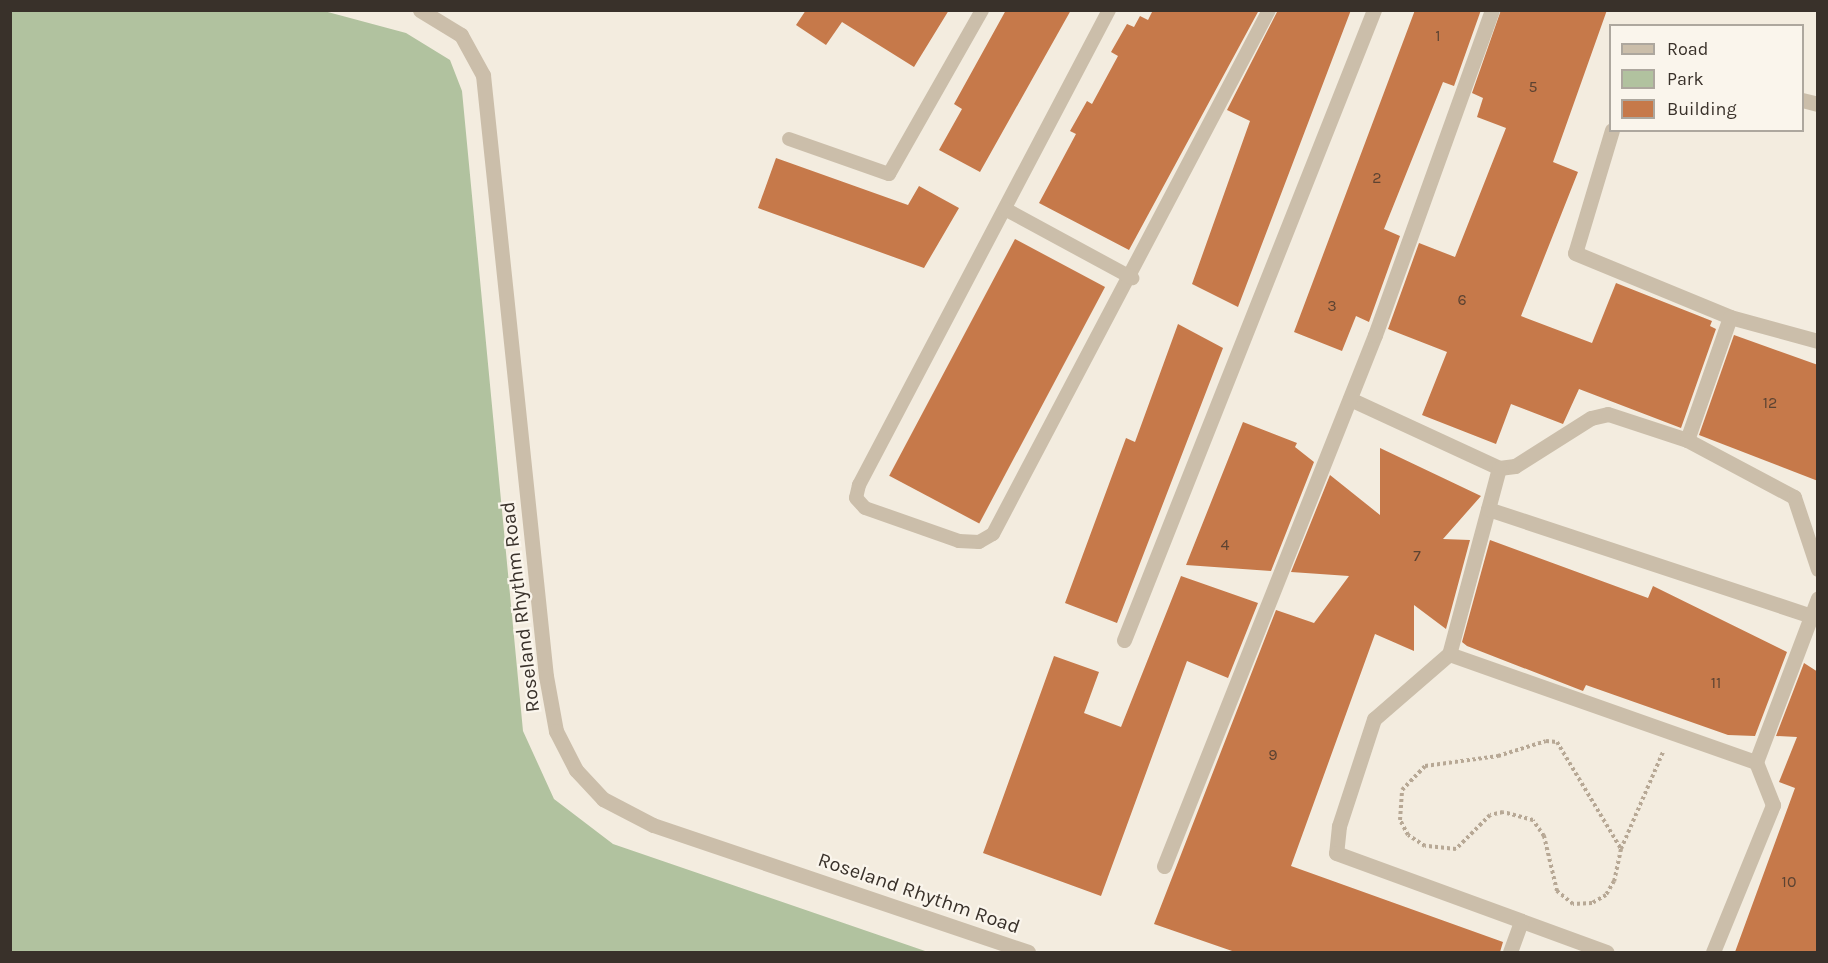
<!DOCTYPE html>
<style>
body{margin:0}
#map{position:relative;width:1828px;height:963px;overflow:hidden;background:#f3ecdf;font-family:Karla,sans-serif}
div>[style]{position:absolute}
.green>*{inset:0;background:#b1c29f}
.building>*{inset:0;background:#c6794a;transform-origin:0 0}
.path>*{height:4px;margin-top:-2px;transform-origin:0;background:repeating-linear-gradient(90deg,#b7a895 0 3px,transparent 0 6px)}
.service>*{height:14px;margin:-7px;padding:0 7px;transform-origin:7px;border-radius:7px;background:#cbbeaa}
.minor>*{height:15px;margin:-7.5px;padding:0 7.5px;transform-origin:7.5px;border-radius:7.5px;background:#cbbeaa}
span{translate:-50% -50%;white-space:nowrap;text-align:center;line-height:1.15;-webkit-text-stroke:4.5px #faf5ec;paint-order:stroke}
.number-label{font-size:16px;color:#5c4332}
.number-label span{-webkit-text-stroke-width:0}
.street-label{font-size:20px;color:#39312a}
.frame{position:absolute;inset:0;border:12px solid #39312a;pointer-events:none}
.legend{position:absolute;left:1609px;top:24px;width:195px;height:108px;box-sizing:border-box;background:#faf5ec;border:2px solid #ada79e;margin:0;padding:8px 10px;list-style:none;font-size:18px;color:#39312a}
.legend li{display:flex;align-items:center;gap:12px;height:30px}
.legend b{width:30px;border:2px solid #ada79e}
</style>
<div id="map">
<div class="green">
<div style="clip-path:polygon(10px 11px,324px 11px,406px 33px,450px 60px,462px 91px,523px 731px,554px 799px,613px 844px,928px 952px,11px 952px)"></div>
</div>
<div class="building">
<div style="clip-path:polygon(806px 10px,949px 10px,914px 67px,842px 22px,826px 45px,796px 25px)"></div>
<div style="clip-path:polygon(1006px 10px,1071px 10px,980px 172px,939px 150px,962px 109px,954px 104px)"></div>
<div style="clip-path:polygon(1153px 10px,1259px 10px,1129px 250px,1039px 203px,1076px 134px,1070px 131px,1087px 101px,1092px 104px,1118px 56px,1111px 52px,1127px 24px,1134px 27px,1140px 16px,1148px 20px)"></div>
<div style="clip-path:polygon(1278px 10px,1351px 10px,1238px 307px,1192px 284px,1250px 121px,1227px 110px)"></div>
<div style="clip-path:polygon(1415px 10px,1481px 10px,1454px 86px,1443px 82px,1384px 229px,1400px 236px,1369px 322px,1356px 316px,1342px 351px,1294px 332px)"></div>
<div style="clip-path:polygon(1501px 10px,1607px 10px,1553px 162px,1578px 172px,1521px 316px,1592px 343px,1616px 283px,1712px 321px,1710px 326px,1716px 329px,1681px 428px,1579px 389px,1563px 424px,1511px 404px,1496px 444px,1422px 415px,1447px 352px,1388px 329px,1419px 243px,1455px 257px,1506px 128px,1477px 117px,1483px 98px,1472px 93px)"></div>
<div style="clip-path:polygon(776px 158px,908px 205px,919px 186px,959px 208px,924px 268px,758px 208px)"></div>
<div style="left:1015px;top:239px;width:102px;height:268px;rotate:28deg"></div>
<div style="clip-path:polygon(1178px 324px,1223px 348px,1117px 623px,1065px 603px,1126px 438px,1135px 442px)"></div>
<div style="clip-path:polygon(1734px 335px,1818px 365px,1818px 481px,1699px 435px)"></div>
<div style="clip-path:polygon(1243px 422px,1297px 443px,1295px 447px,1314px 462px,1271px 571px,1186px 565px)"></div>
<div style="clip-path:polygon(1380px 448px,1481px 496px,1443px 539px,1470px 540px,1446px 629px,1414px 605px,1414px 651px,1375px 634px,1291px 866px,1503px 942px,1500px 952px,1235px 952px,1154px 924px,1276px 610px,1314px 623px,1349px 576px,1291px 572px,1330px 475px,1380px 515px)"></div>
<div style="clip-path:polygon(1490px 540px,1648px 598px,1653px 586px,1787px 652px,1755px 736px,1728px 735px,1586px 685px,1583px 691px,1467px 646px,1462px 642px)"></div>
<div style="clip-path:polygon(1181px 576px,1258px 603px,1228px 678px,1187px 661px,1101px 896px,983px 853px,1054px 656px,1099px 672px,1084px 713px,1121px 727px)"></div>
<div style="clip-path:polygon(1804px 663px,1818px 672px,1818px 952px,1735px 952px,1795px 788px,1779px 782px,1797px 737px,1776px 736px)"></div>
</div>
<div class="path">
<div style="left:1546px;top:741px;width:11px;rotate:5deg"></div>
<div style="left:1557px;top:742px;width:125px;rotate:59.1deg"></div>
<div style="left:1621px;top:849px;width:33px;rotate:102deg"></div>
<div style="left:1614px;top:881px;width:16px;rotate:120deg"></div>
<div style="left:1606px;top:895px;width:16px;rotate:150deg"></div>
<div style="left:1592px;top:903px;width:19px;rotate:177deg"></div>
<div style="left:1573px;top:904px;width:21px;rotate:-141deg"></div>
<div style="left:1557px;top:891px;width:57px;rotate:-103.3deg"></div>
<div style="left:1544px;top:836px;width:19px;rotate:-125deg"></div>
<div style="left:1533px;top:820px;width:31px;rotate:-165deg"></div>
<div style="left:1503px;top:812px;width:13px;rotate:167deg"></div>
<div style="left:1490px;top:815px;width:48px;rotate:135deg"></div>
<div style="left:1456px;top:849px;width:31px;rotate:-174deg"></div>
<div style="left:1425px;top:846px;width:20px;rotate:-147deg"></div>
<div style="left:1408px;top:835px;width:17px;rotate:-118deg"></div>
<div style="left:1400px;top:820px;width:30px;rotate:-86deg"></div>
<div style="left:1402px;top:790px;width:33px;rotate:-46deg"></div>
<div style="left:1425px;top:766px;width:74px;rotate:-7.8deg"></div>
<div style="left:1498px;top:756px;width:50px;rotate:-17.4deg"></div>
<div style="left:1621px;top:849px;width:106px;rotate:-66.6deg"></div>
</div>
<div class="service">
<div style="left:1109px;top:10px;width:537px;rotate:117.76deg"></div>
<div style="left:859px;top:485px;width:13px;rotate:103deg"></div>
<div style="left:856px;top:498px;width:13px;rotate:48deg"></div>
<div style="left:865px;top:508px;width:100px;rotate:19.3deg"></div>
<div style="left:959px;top:541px;width:20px;rotate:3deg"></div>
<div style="left:979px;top:542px;width:16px;rotate:-30deg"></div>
<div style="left:993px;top:534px;width:592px;rotate:-62.22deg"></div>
<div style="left:789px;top:139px;width:106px;rotate:19.3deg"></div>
<div style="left:889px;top:174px;width:189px;rotate:-60.4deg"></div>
<div style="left:1005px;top:209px;width:145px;rotate:28.5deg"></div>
</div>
<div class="minor">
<div style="left:420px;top:10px;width:48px;rotate:31.4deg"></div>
<div style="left:461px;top:35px;width:46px;rotate:61.2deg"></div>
<div style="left:483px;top:75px;width:604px;rotate:84.02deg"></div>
<div style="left:546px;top:676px;width:56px;rotate:79.7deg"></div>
<div style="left:556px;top:731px;width:44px;rotate:62.9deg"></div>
<div style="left:576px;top:770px;width:40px;rotate:47deg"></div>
<div style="left:603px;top:799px;width:56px;rotate:27.5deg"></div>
<div style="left:653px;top:825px;width:396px;rotate:18.7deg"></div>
<div style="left:1802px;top:100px;width:16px;rotate:14deg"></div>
<div style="left:1612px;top:130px;width:128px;rotate:106.7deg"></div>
<div style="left:1575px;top:253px;width:168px;rotate:22.4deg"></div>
<div style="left:1730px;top:317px;width:91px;rotate:15.3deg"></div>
<div style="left:1350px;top:399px;width:164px;rotate:24.8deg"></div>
<div style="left:1499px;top:468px;width:16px;rotate:-7deg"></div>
<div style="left:1515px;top:466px;width:90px;rotate:-32.3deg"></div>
<div style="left:1591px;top:418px;width:17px;rotate:-13deg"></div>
<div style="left:1608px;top:414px;width:83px;rotate:18.2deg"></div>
<div style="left:1687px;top:440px;width:130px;rotate:-70.7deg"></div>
<div style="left:1687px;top:440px;width:121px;rotate:28deg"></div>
<div style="left:1794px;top:497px;width:76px;rotate:71.6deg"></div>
<div style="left:1499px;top:468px;width:193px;rotate:105deg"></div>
<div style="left:1449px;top:654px;width:99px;rotate:139.1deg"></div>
<div style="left:1374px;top:719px;width:113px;rotate:108.1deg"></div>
<div style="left:1339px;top:826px;width:27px;rotate:96deg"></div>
<div style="left:1336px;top:853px;width:288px;rotate:20.1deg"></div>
<div style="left:1488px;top:509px;width:337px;rotate:18.3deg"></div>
<div style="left:1124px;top:640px;width:678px;rotate:-68.36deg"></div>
<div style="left:1449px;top:654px;width:325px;rotate:19.4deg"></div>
<div style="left:1164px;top:866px;width:571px;rotate:-68.33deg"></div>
<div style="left:1375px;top:335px;width:345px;rotate:-70.2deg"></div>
<div style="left:1510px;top:952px;width:33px;rotate:-70deg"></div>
<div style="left:1713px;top:952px;width:159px;rotate:-67.8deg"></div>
<div style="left:1773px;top:805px;width:46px;rotate:-111.6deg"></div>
<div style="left:1756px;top:762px;width:175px;rotate:-69.3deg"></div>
</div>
<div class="number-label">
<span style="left:1438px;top:36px">1</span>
<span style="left:1533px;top:87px">5</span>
<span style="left:1377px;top:178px">2</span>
<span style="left:1462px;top:300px">6</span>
<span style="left:1332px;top:306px">3</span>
<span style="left:1770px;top:403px">12</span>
<span style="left:1225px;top:545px">4</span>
<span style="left:1417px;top:556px">7</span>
<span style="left:1716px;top:683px">11</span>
<span style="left:1273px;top:755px">9</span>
<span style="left:1789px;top:882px">10</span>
</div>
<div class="street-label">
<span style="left:520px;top:607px;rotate:-97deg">Roseland Rhythm Road</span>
<span style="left:919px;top:893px;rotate:19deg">Roseland Rhythm Road</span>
</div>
<div class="frame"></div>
<ul class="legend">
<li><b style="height:8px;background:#cbbeaa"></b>Road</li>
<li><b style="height:16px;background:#b1c29f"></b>Park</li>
<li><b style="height:16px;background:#c6794a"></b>Building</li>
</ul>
</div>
